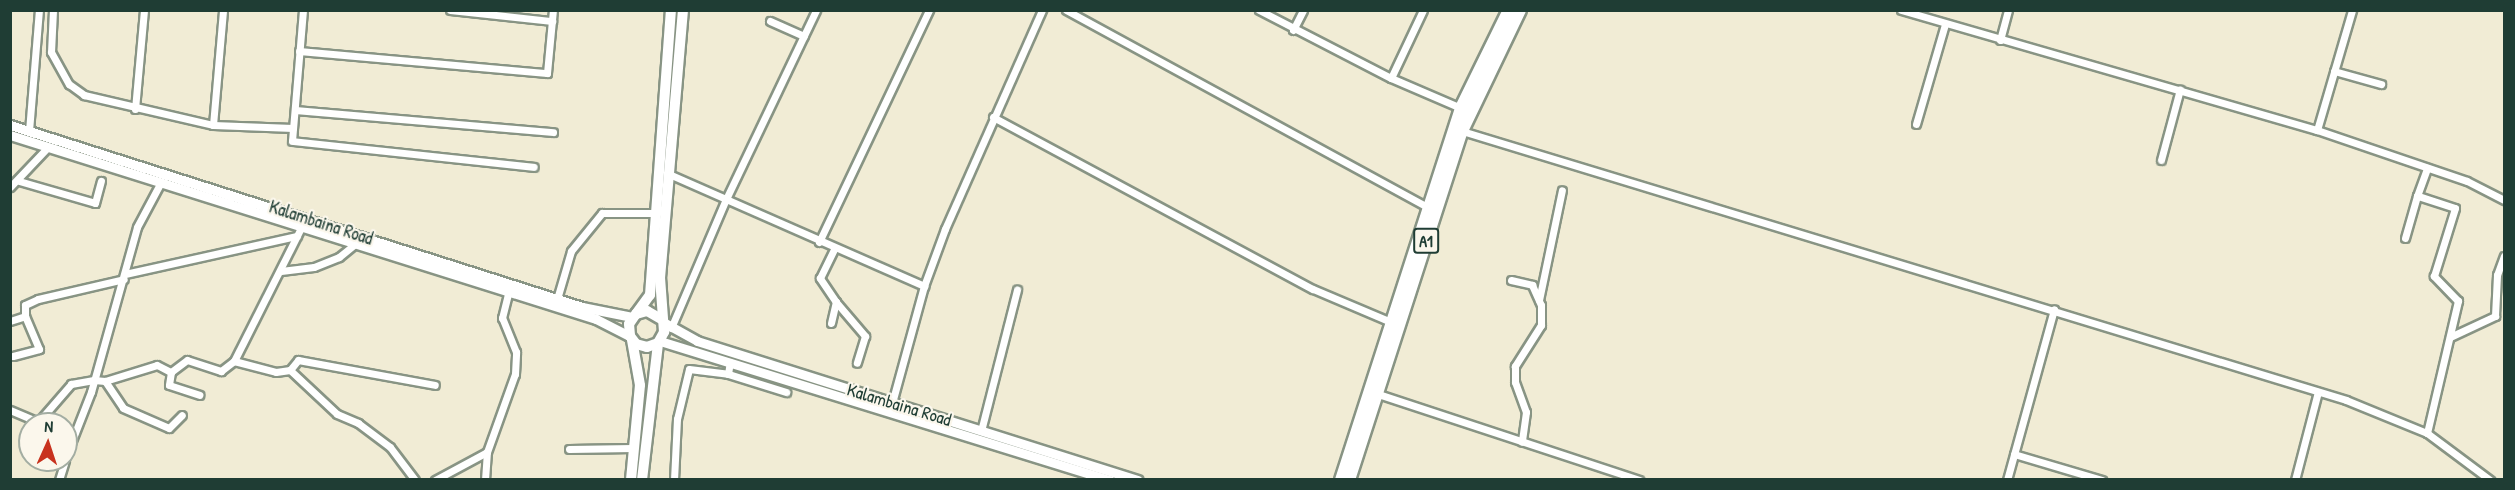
<!DOCTYPE html>
<style>
body{margin:0}
#map{position:relative;width:2515px;height:490px;overflow:hidden;background:#f1ecd5;font-family:"Patrick Hand",sans-serif}
div>[style]{position:absolute}
.roads{filter:drop-shadow(2px 0 #889484) drop-shadow(-2px 0 #889484) drop-shadow(0 2px #889484) drop-shadow(0 -2px #889484)}
.street>*{height:7px;margin:-3.5px;padding:0 3.5px;transform-origin:3.5px;border-radius:3.5px;background:#fff}
.secondary>*{height:9px;margin:-4.5px;padding:0 4.5px;transform-origin:4.5px;border-radius:4.5px;background:#fff}
.primary>*{height:10px;margin:-5px;padding:0 5px;transform-origin:5px;border-radius:5px;background:#fff}
.highway>*{height:12px;margin:-6px;padding:0 6px;transform-origin:6px;border-radius:6px;background:#fff}
span{translate:-50% -50%;white-space:nowrap;text-align:center;line-height:1.15;-webkit-text-stroke:4.5px #fbf7ec;paint-order:stroke}
.shield-label span{padding:2px 4px;background:#fbf7ec;border:2px solid;border-radius:4px;-webkit-text-stroke-width:0}
.shield-label{font-size:16px;color:#1f3d34;font-weight:700}
.street-label{font-size:18px;color:#1f3d34}
.frame{position:absolute;inset:0;border:12px solid #1f3d34;pointer-events:none}
.north{position:absolute;left:18px;top:412px;width:60px;height:60px;box-sizing:border-box;background:#fbf7ec;border:2px solid #a3ada2;border-radius:50%;rotate:3deg;font-size:16px;font-weight:700;line-height:24px;text-align:center;color:#1f3d34}
.north::after{content:'';display:block;margin:auto;width:21px;height:27px;background:#c8321e;clip-path:polygon(50% 0,100% 100%,50% 72%,0 100%)}
</style>
<div id="map">
<div class="roads">
<div class="street">
<div style="left:53px;top:10px;width:42px;rotate:92.7deg"></div>
<div style="left:51px;top:52px;width:37px;rotate:61deg"></div>
<div style="left:69px;top:84px;width:19px;rotate:36deg"></div>
<div style="left:84px;top:95px;width:132px;rotate:13.1deg"></div>
<div style="left:213px;top:125px;width:80px;rotate:2.1deg"></div>
<div style="left:303px;top:10px;width:131px;rotate:94.8deg"></div>
<div style="left:292px;top:141px;width:243px;rotate:6.1deg"></div>
<div style="left:450px;top:10px;width:103px;rotate:6.2deg"></div>
<div style="left:1066px;top:10px;width:410px;rotate:28.6deg"></div>
<div style="left:1259px;top:10px;width:148px;rotate:27.3deg"></div>
<div style="left:1391px;top:78px;width:76px;rotate:23.2deg"></div>
<div style="left:1901px;top:10px;width:433px;rotate:16.1deg"></div>
<div style="left:2317px;top:130px;width:158px;rotate:18.8deg"></div>
<div style="left:2467px;top:181px;width:42px;rotate:27.2deg"></div>
<div style="left:770px;top:21px;width:37px;rotate:24deg"></div>
<div style="left:1293px;top:30px;width:22px;rotate:-63deg"></div>
<div style="left:2000px;top:40px;width:31px;rotate:-75deg"></div>
<div style="left:299px;top:51px;width:249px;rotate:5.1deg"></div>
<div style="left:547px;top:73px;width:63px;rotate:-84.6deg"></div>
<div style="left:2334px;top:71px;width:49px;rotate:15.5deg"></div>
<div style="left:1391px;top:78px;width:75px;rotate:-64.8deg"></div>
<div style="left:135px;top:109px;width:99px;rotate:-84.8deg"></div>
<div style="left:295px;top:110px;width:259px;rotate:4.9deg"></div>
<div style="left:993px;top:117px;width:363px;rotate:28.3deg"></div>
<div style="left:1313px;top:289px;width:85px;rotate:22.9deg"></div>
<div style="left:1916px;top:124px;width:104px;rotate:-73.8deg"></div>
<div style="left:213px;top:125px;width:115px;rotate:-85deg"></div>
<div style="left:2317px;top:130px;width:125px;rotate:-73.7deg"></div>
<div style="left:29px;top:131px;width:121px;rotate:-85.3deg"></div>
<div style="left:1462px;top:131px;width:924px;rotate:16.92deg"></div>
<div style="left:2346px;top:400px;width:87px;rotate:22.2deg"></div>
<div style="left:2427px;top:433px;width:79px;rotate:36.7deg"></div>
<div style="left:2161px;top:160px;width:73px;rotate:-75deg"></div>
<div style="left:669px;top:174px;width:279px;rotate:23.7deg"></div>
<div style="left:19px;top:181px;width:79px;rotate:16.1deg"></div>
<div style="left:95px;top:203px;width:23px;rotate:-75deg"></div>
<div style="left:10px;top:187px;width:55px;rotate:-46.5deg"></div>
<div style="left:2405px;top:238px;width:44px;rotate:-74.1deg"></div>
<div style="left:819px;top:242px;width:257px;rotate:-64.6deg"></div>
<div style="left:281px;top:271px;width:33px;rotate:-7deg"></div>
<div style="left:314px;top:267px;width:27px;rotate:-22deg"></div>
<div style="left:339px;top:257px;width:22px;rotate:-39deg"></div>
<div style="left:125px;top:274px;width:176px;rotate:-12.5deg"></div>
<div style="left:1511px;top:280px;width:22px;rotate:13deg"></div>
<div style="left:1532px;top:285px;width:22px;rotate:66deg"></div>
<div style="left:1541px;top:305px;width:20px;rotate:90deg"></div>
<div style="left:1541px;top:325px;width:49px;rotate:122.4deg"></div>
<div style="left:1515px;top:366px;width:16px;rotate:90deg"></div>
<div style="left:1515px;top:382px;width:32px;rotate:70deg"></div>
<div style="left:1526px;top:412px;width:30px;rotate:98deg"></div>
<div style="left:557px;top:299px;width:50px;rotate:-73.7deg"></div>
<div style="left:571px;top:251px;width:49px;rotate:-50.8deg"></div>
<div style="left:602px;top:213px;width:55px"></div>
<div style="left:1539px;top:300px;width:112px;rotate:-78.2deg"></div>
<div style="left:836px;top:302px;width:45px;rotate:49.5deg"></div>
<div style="left:865px;top:336px;width:28px;rotate:107deg"></div>
<div style="left:10px;top:321px;width:16px;rotate:-18deg"></div>
<div style="left:25px;top:316px;width:11px;rotate:-90deg"></div>
<div style="left:25px;top:305px;width:14px;rotate:-25deg"></div>
<div style="left:38px;top:299px;width:88px;rotate:-13.1deg"></div>
<div style="left:831px;top:323px;width:22px;rotate:-77deg"></div>
<div style="left:836px;top:302px;width:29px;rotate:-124deg"></div>
<div style="left:820px;top:278px;width:32px;rotate:-64deg"></div>
<div style="left:671px;top:328px;width:140px;rotate:-66.9deg"></div>
<div style="left:726px;top:199px;width:209px;rotate:-64.5deg"></div>
<div style="left:2450px;top:337px;width:50px;rotate:-25deg"></div>
<div style="left:2495px;top:316px;width:41px;rotate:-87.2deg"></div>
<div style="left:2497px;top:275px;width:20px;rotate:-70deg"></div>
<div style="left:13px;top:356px;width:27px;rotate:-15deg"></div>
<div style="left:39px;top:349px;width:36px;rotate:-113deg"></div>
<div style="left:234px;top:361px;width:43px;rotate:14.7deg"></div>
<div style="left:276px;top:372px;width:14px;rotate:-8deg"></div>
<div style="left:290px;top:370px;width:13px;rotate:-51deg"></div>
<div style="left:298px;top:360px;width:139px;rotate:10.3deg"></div>
<div style="left:290px;top:370px;width:64px;rotate:43.1deg"></div>
<div style="left:337px;top:414px;width:23px;rotate:23deg"></div>
<div style="left:358px;top:423px;width:40px;rotate:37deg"></div>
<div style="left:390px;top:447px;width:41px;rotate:52.9deg"></div>
<div style="left:171px;top:372px;width:20px;rotate:-37deg"></div>
<div style="left:187px;top:360px;width:36px;rotate:18deg"></div>
<div style="left:221px;top:371px;width:16px;rotate:-38deg"></div>
<div style="left:234px;top:361px;width:151px;rotate:-63.3deg"></div>
<div style="left:728px;top:374px;width:61px;rotate:17.2deg"></div>
<div style="left:105px;top:381px;width:54px;rotate:-17.1deg"></div>
<div style="left:157px;top:365px;width:16px;rotate:27deg"></div>
<div style="left:171px;top:372px;width:13px;rotate:99deg"></div>
<div style="left:169px;top:385px;width:32px;rotate:18deg"></div>
<div style="left:1378px;top:394px;width:275px;rotate:18.2deg"></div>
<div style="left:892px;top:403px;width:121px;rotate:-74.7deg"></div>
<div style="left:924px;top:286px;width:61px;rotate:-69.8deg"></div>
<div style="left:945px;top:229px;width:240px;rotate:-66.1deg"></div>
<div style="left:10px;top:410px;width:34px;rotate:23deg"></div>
<div style="left:39px;top:421px;width:49px;rotate:-49.1deg"></div>
<div style="left:71px;top:384px;width:23px;rotate:-10deg"></div>
<div style="left:94px;top:380px;width:11px;rotate:5deg"></div>
<div style="left:105px;top:381px;width:32px;rotate:56deg"></div>
<div style="left:123px;top:408px;width:50px;rotate:23.5deg"></div>
<div style="left:169px;top:428px;width:18px;rotate:-45deg"></div>
<div style="left:981px;top:431px;width:146px;rotate:-75.7deg"></div>
<div style="left:2427px;top:433px;width:136px;rotate:-76.8deg"></div>
<div style="left:2458px;top:301px;width:35px;rotate:-134deg"></div>
<div style="left:2434px;top:276px;width:71px;rotate:-72.8deg"></div>
<div style="left:2455px;top:208px;width:40px;rotate:-162deg"></div>
<div style="left:2417px;top:196px;width:30px;rotate:-70deg"></div>
<div style="left:569px;top:449px;width:64px;rotate:-0.9deg"></div>
<div style="left:2014px;top:454px;width:92px;rotate:16.5deg"></div>
<div style="left:66px;top:456px;width:69px;rotate:-68.7deg"></div>
<div style="left:91px;top:392px;width:171px;rotate:-74.4deg"></div>
<div style="left:137px;top:227px;width:51px;rotate:-61.9deg"></div>
<div style="left:59px;top:480px;width:21px;rotate:-73deg"></div>
<div style="left:435px;top:480px;width:59px;rotate:-28.3deg"></div>
<div style="left:485px;top:480px;width:28px;rotate:-86deg"></div>
<div style="left:487px;top:452px;width:83px;rotate:-70.3deg"></div>
<div style="left:515px;top:374px;width:22px;rotate:-87deg"></div>
<div style="left:516px;top:352px;width:37px;rotate:-112deg"></div>
<div style="left:502px;top:318px;width:29px;rotate:-76deg"></div>
<div style="left:674px;top:480px;width:61px;rotate:-87.2deg"></div>
<div style="left:677px;top:419px;width:51px;rotate:-76.5deg"></div>
<div style="left:689px;top:369px;width:39px;rotate:7deg"></div>
<div style="left:728px;top:374px;width:12px;rotate:-81deg"></div>
<div style="left:2007px;top:480px;width:177px;rotate:-74.6deg"></div>
<div style="left:2295px;top:480px;width:91px;rotate:-75.4deg"></div>
</div>
<div class="secondary">
<div style="left:10px;top:125px;width:600px;rotate:17.65deg"></div>
<div style="left:582px;top:307px;width:51px;rotate:11.3deg"></div>
<div style="left:10px;top:135px;width:614px;rotate:17.43deg"></div>
<div style="left:596px;top:319px;width:38px;rotate:27deg"></div>
<div style="left:663px;top:322px;width:39px;rotate:29deg"></div>
<div style="left:697px;top:341px;width:462px;rotate:17.5deg"></div>
<div style="left:660px;top:341px;width:471px;rotate:17.2deg"></div>
</div>
<div class="primary">
<div style="left:636px;top:314px;width:24px;rotate:-54deg"></div>
<div style="left:650px;top:295px;width:286px;rotate:-85.8deg"></div>
<div style="left:661px;top:319px;width:16px;rotate:-150deg"></div>
<div style="left:647px;top:311px;width:11px;rotate:165deg"></div>
<div style="left:636px;top:314px;width:12px;rotate:125deg"></div>
<div style="left:629px;top:324px;width:12px;rotate:85deg"></div>
<div style="left:630px;top:336px;width:10px;rotate:53deg"></div>
<div style="left:636px;top:344px;width:11px;rotate:15deg"></div>
<div style="left:647px;top:347px;width:12px;rotate:-20deg"></div>
<div style="left:658px;top:343px;width:13px;rotate:-61deg"></div>
<div style="left:664px;top:332px;width:54px;rotate:-94.2deg"></div>
<div style="left:660px;top:278px;width:269px;rotate:-85.1deg"></div>
<div style="left:631px;top:480px;width:95px;rotate:-84.6deg"></div>
<div style="left:640px;top:385px;width:46px;rotate:-100.1deg"></div>
<div style="left:642px;top:480px;width:138px;rotate:-83.3deg"></div>
</div>
<div class="highway">
<div style="left:1341px;top:480px;width:391px;rotate:-72.1deg"></div>
<div style="left:1461px;top:108px;width:109px;rotate:-63.9deg"></div>
<div style="left:1349px;top:480px;width:367px;rotate:-72.1deg"></div>
<div style="left:1462px;top:131px;width:134px;rotate:-64.4deg"></div>
</div>
</div>
<div class="shield-label">
<span style="left:1426px;top:241px">A1</span>
</div>
<div class="street-label">
<span style="left:321px;top:223px;rotate:18deg">Kalambaina Road</span>
<span style="left:899px;top:405px;rotate:17deg">Kalambaina Road</span>
</div>
<div class="frame"></div>
<div class="north">N</div>
</div>
